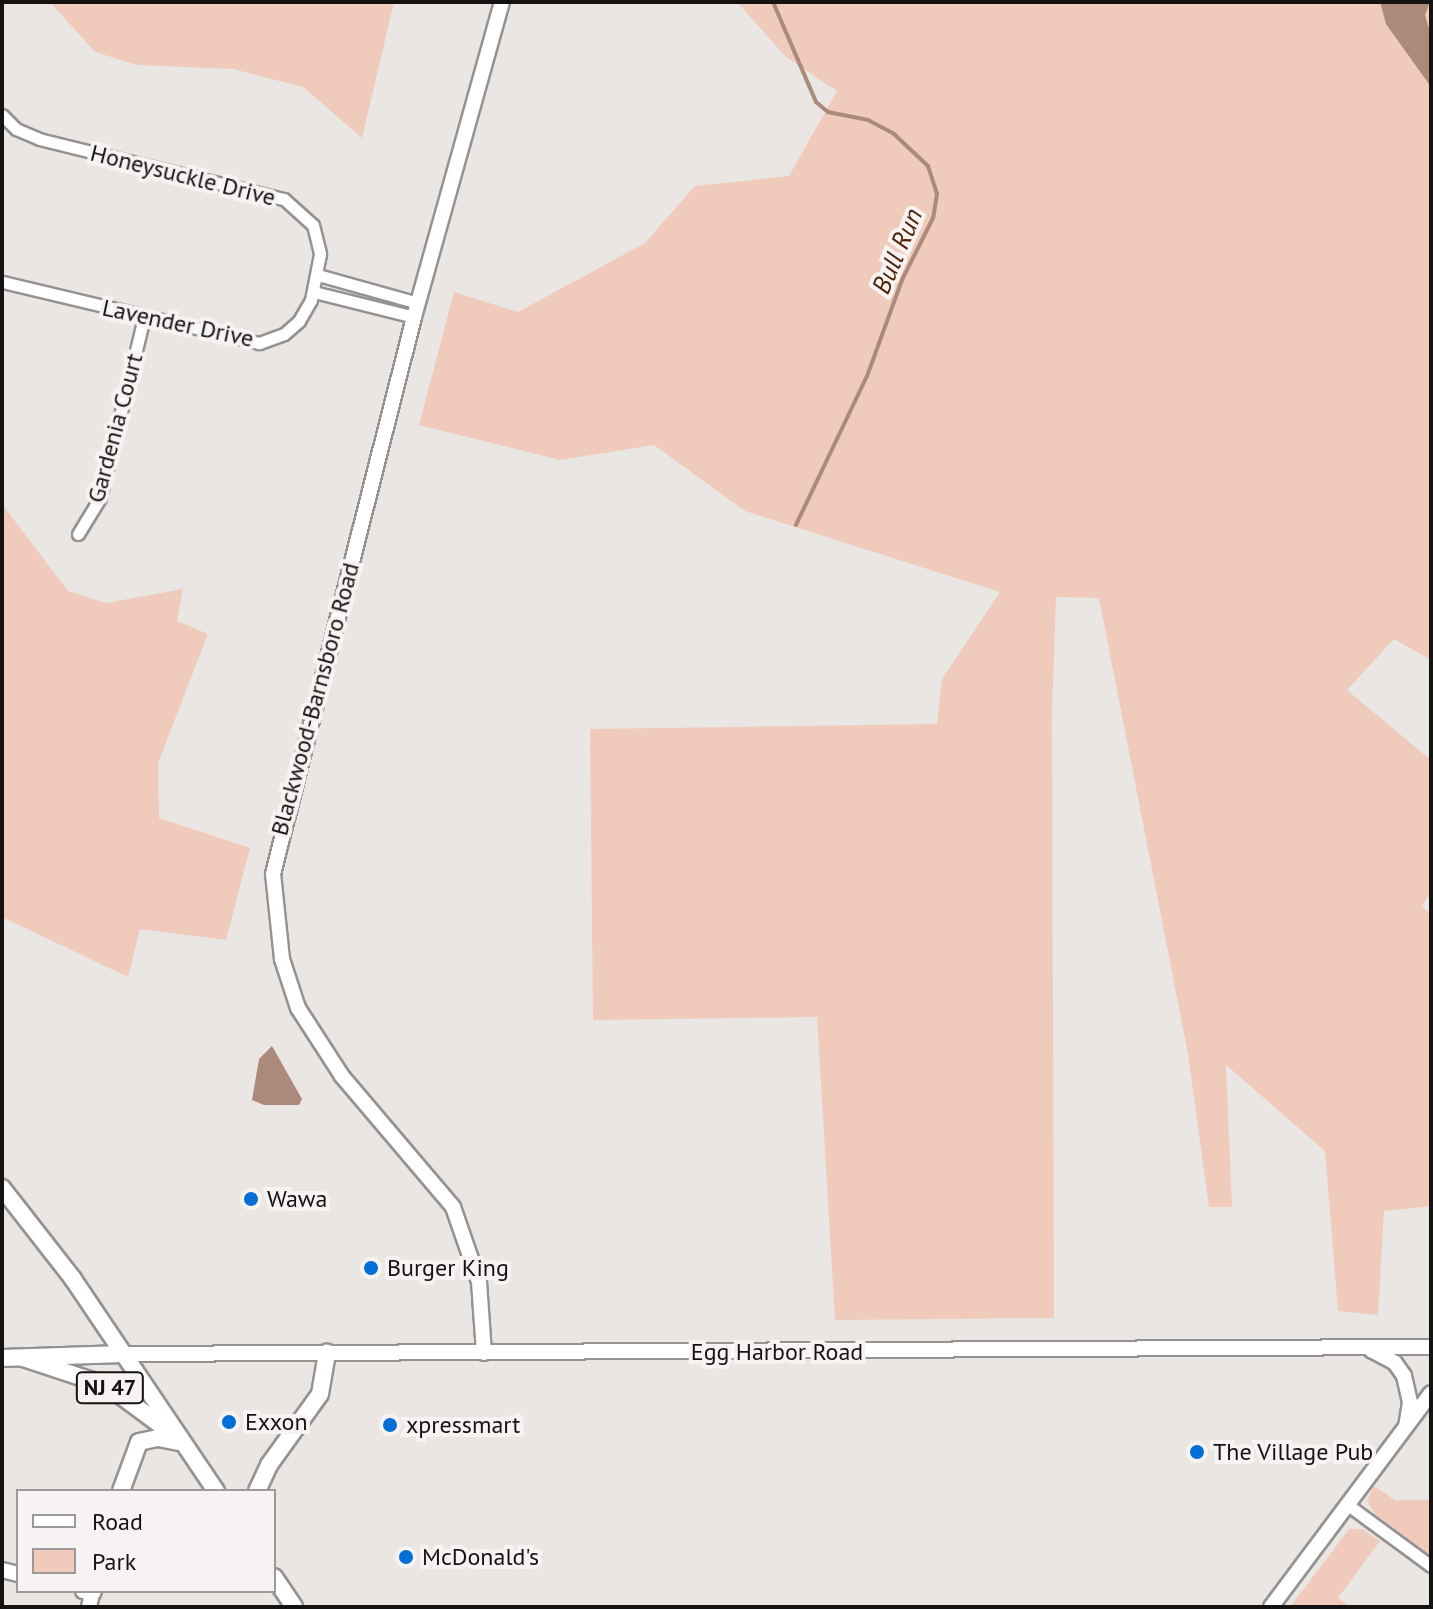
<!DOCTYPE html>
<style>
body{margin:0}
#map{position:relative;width:1433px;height:1609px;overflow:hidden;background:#e9e6e4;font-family:"PT Sans",sans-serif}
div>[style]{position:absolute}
.green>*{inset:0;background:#f0cbbb}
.water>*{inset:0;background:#ac8a7b}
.stream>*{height:4px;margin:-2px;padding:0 2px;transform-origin:2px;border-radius:2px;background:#ac8a7b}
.roads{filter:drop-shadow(2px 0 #959291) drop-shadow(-2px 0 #959291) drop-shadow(0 2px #959291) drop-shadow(0 -2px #959291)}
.minor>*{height:11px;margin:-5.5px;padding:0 5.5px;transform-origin:5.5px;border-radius:5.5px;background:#fff}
.tertiary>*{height:14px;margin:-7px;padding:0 7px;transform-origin:7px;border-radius:7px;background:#fff}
.secondary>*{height:14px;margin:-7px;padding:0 7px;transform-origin:7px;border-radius:7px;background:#fff}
.primary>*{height:16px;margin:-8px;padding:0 8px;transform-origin:8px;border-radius:8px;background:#fff}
.dots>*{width:22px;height:22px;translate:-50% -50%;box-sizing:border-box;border:4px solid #f6f3f2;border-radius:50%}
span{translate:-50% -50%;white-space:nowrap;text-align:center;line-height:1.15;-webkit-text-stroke:8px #f6f3f2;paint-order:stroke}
.shield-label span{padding:2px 6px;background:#f6f3f2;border:2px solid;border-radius:6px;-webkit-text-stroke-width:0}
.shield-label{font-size:22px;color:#141312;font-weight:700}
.street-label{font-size:24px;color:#141312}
.poi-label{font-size:24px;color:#141312}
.left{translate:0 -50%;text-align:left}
.water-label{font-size:26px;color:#4d1f06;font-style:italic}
.frame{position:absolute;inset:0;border:4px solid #141312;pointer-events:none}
.legend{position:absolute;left:16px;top:1489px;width:260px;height:104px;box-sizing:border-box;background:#f6f3f2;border:2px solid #9c9998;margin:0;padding:10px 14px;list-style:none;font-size:24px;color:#141312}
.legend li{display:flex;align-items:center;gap:16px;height:40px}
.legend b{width:40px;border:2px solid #9c9998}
</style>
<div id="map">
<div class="green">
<div style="clip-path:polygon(50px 2px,394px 2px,362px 138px,303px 87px,233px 69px,137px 65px,95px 52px)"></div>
<div style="clip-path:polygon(737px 2px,1431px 2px,1431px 660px,1394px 639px,1347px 690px,1431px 760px,1431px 891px,1422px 907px,1431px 914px,1431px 1206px,1384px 1211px,1378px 1315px,1338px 1311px,1325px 1151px,1226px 1065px,1232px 1207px,1209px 1207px,1188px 1054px,1099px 598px,1056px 597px,1052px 713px,1054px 1318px,835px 1320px,817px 1017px,593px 1020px,590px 729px,937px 724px,942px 679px,1000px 592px,745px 511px,654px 445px,560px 460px,419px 425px,454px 292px,518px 312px,645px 243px,695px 186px,789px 176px,837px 91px,786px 57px)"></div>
<div style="clip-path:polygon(2px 504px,68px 591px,106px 603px,183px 589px,177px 621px,208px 634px,158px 763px,159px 818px,250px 848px,226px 940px,140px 929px,128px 977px,2px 917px)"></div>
<div style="clip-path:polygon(1374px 1486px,1395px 1500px,1431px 1500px,1431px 1557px,1375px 1514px,1367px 1501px)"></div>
<div style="clip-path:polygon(1349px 1529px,1362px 1529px,1380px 1541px,1338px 1598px,1351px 1607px,1290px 1607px)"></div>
</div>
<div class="water">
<div style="clip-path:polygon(1380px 2px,1430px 2px,1425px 15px,1431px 36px,1431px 87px,1386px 24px)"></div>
<div style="clip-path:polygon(272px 1046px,302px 1099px,299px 1105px,264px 1105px,252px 1100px,259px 1059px)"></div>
</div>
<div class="stream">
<div style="left:773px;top:2px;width:109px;rotate:66.7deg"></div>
<div style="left:816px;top:102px;width:16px;rotate:40deg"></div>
<div style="left:828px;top:112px;width:41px;rotate:11.3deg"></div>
<div style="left:868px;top:120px;width:30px;rotate:28deg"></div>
<div style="left:894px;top:134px;width:47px;rotate:43.3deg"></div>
<div style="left:928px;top:166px;width:29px;rotate:72deg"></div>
<div style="left:937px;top:194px;width:24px;rotate:99deg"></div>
<div style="left:933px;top:218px;width:69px;rotate:116.6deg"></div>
<div style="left:902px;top:280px;width:102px;rotate:110deg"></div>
<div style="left:867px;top:376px;width:165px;rotate:115.5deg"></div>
</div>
<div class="roads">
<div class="minor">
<div style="left:2px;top:115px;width:20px;rotate:45deg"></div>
<div style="left:16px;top:129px;width:25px;rotate:23deg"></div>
<div style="left:39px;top:139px;width:252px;rotate:13.8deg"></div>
<div style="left:284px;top:199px;width:39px;rotate:42deg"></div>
<div style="left:313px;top:225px;width:30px;rotate:76deg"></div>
<div style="left:320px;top:254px;width:47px;rotate:101.1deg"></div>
<div style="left:311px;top:300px;width:24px;rotate:120deg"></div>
<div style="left:299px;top:321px;width:20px;rotate:139deg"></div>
<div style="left:284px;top:334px;width:27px;rotate:160deg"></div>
<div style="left:259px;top:343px;width:264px;rotate:-166.6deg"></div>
<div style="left:318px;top:275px;width:104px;rotate:15.6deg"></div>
<div style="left:314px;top:292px;width:103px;rotate:14deg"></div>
<div style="left:78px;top:534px;width:42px;rotate:-58.6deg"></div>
<div style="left:100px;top:498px;width:186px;rotate:-76.3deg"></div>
<div style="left:1348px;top:1505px;width:103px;rotate:36.3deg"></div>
</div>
<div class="tertiary">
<div style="left:1271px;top:1607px;width:267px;rotate:-53.2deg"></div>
</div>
<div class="secondary">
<div style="left:1371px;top:1350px;width:27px;rotate:28deg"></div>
<div style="left:1395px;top:1363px;width:16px;rotate:55deg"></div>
<div style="left:1404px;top:1376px;width:27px;rotate:77deg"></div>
<div style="left:1410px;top:1402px;width:24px;rotate:99deg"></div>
<div style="left:484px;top:1353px;width:71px;rotate:-94deg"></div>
<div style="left:479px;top:1282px;width:79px;rotate:-109.1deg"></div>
<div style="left:453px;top:1207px;width:172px;rotate:-130.3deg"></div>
<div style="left:342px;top:1076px;width:81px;rotate:-122.9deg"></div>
<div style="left:298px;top:1008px;width:52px;rotate:-108.1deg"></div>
<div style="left:282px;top:959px;width:85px;rotate:-96deg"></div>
<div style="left:273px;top:874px;width:575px;rotate:-75.79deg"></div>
<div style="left:414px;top:317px;width:327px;rotate:-74.4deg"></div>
<div style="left:123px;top:1354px;width:1308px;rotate:-0.31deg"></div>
<div style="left:2px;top:1570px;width:16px;rotate:14deg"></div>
<div style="left:83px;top:1591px;width:9px;rotate:13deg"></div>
<div style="left:92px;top:1593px;width:14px;rotate:102deg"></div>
</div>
<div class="primary">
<div style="left:2px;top:1188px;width:115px;rotate:52deg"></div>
<div style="left:73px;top:1279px;width:256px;rotate:56deg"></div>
<div style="left:2px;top:1358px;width:121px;rotate:-1.9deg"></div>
<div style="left:23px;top:1358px;width:89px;rotate:18.2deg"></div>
<div style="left:108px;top:1386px;width:77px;rotate:36.6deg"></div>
<div style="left:121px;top:1491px;width:52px;rotate:-69.8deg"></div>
<div style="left:139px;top:1442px;width:19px;rotate:-12deg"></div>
<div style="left:158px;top:1438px;width:21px;rotate:11deg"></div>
<div style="left:257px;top:1491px;width:29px;rotate:-65deg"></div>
<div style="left:269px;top:1465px;width:87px;rotate:-54.3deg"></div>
<div style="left:320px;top:1394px;width:42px;rotate:-80.3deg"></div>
<div style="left:274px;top:1577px;width:36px;rotate:56deg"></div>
<div style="left:92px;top:1593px;width:2px;rotate:-63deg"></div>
</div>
</div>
<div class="dots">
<div style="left:251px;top:1199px;background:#036ed6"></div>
<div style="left:371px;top:1268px;background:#036ed6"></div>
<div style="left:229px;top:1422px;background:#036ed6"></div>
<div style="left:390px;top:1425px;background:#036ed6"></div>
<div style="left:1197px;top:1452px;background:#036ed6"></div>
<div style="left:406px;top:1557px;background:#036ed6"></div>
</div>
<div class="shield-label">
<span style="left:110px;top:1388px">NJ 47</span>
</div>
<div class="street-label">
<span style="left:183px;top:175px;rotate:14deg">Honeysuckle Drive</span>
<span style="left:178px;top:323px;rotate:12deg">Lavender Drive</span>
<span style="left:115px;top:428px;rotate:-75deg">Gardenia Court</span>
<span style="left:315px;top:699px;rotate:-75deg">Blackwood-Barnsboro Road</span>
<span style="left:777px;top:1352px">Egg Harbor Road</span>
</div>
<div class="poi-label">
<span class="left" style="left:267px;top:1199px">Wawa</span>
<span class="left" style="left:387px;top:1268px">Burger King</span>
<span class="left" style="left:245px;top:1422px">Exxon</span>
<span class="left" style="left:406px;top:1425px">xpressmart</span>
<span class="left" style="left:1213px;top:1452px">The Village Pub</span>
<span class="left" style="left:422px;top:1557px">McDonald's</span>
</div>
<div class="water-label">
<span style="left:897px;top:251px;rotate:-67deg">Bull Run</span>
</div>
<div class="frame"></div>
<ul class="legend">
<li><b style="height:10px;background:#fff"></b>Road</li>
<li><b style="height:22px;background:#f0cbbb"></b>Park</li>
</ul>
</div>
